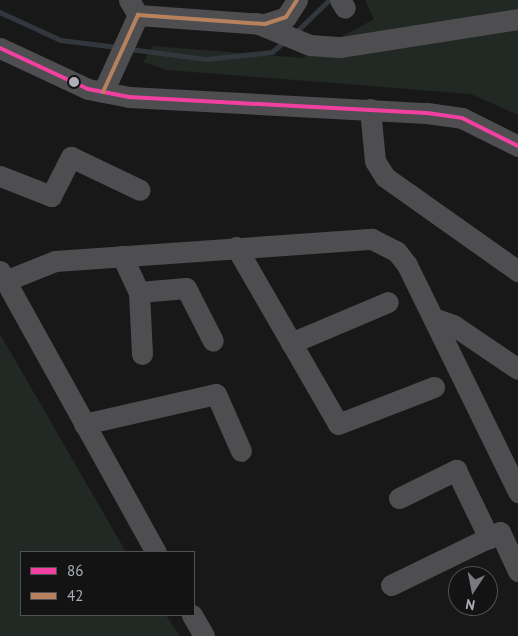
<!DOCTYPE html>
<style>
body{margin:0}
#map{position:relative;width:518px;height:636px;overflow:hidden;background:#181819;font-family:"PT Sans",sans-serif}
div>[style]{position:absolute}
.green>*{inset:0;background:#222823}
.stream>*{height:4.5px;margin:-2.25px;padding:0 2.25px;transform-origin:2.25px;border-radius:2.25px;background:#31373d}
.minor>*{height:21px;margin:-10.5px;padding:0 10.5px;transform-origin:10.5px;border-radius:10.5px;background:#4e4e51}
.bus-1>*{height:4px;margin:-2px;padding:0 2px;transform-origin:2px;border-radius:2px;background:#f240a1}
.bus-2>*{height:4px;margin:-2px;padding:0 2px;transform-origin:2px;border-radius:2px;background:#b6815c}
.dots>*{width:14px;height:14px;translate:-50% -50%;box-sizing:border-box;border:2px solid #131314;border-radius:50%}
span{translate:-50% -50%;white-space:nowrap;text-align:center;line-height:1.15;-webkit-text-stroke:4px #131314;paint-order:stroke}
.legend{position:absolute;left:20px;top:551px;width:175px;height:65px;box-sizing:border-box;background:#131314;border:1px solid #505156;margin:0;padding:6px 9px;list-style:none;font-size:15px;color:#acafb8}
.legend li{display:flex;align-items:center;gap:10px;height:25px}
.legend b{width:25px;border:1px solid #505156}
.north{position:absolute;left:448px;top:566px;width:50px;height:50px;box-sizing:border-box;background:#131314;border:1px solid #505156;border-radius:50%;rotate:191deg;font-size:14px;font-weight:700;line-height:20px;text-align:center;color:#acafb8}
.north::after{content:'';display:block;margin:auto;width:18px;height:22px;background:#787a80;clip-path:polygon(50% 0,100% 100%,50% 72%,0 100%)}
</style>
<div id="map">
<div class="green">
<div style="clip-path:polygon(365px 0,518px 0,518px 115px,471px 94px,167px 70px,143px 62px,153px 46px,303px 58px,374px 19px)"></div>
<div style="clip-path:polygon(0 334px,126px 552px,21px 552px,21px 615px,166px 615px,180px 636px,0 636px)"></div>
</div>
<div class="stream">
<div style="left:0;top:12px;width:67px;rotate:24.7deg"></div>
<div style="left:61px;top:40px;width:56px;rotate:7.1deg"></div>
<div style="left:296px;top:32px;width:46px;rotate:-44.1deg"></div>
<div style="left:130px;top:49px;width:77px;rotate:7.5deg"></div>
<div style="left:206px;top:59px;width:66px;rotate:-6.1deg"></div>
<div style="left:272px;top:52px;width:16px;rotate:-40deg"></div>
</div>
<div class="minor">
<div style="left:129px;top:0;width:17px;rotate:59deg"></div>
<div style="left:340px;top:0;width:9px;rotate:58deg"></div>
<div style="left:256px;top:23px;width:58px;rotate:22.2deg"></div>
<div style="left:310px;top:45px;width:31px;rotate:4deg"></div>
<div style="left:341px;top:47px;width:179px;rotate:-9deg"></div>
<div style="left:0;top:48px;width:97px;rotate:25deg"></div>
<div style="left:88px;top:89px;width:42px;rotate:11deg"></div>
<div style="left:129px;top:97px;width:298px;rotate:3.1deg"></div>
<div style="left:427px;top:113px;width:35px;rotate:8deg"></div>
<div style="left:462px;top:118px;width:63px;rotate:26.6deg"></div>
<div style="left:103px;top:92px;width:85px;rotate:-65.6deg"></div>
<div style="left:138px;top:15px;width:127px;rotate:4.1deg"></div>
<div style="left:265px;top:24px;width:22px;rotate:-18deg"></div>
<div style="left:286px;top:17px;width:20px;rotate:-57deg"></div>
<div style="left:370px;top:109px;width:52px;rotate:84.5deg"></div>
<div style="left:375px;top:161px;width:19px;rotate:58deg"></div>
<div style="left:385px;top:177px;width:163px;rotate:35.3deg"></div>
<div style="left:0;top:176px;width:55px;rotate:21.4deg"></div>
<div style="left:51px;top:196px;width:44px;rotate:-62.9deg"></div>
<div style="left:71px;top:157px;width:76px;rotate:25.6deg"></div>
<div style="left:236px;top:247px;width:204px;rotate:60deg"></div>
<div style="left:338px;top:424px;width:103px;rotate:-21.1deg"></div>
<div style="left:122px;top:256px;width:40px;rotate:65deg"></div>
<div style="left:0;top:271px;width:321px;rotate:61deg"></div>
<div style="left:5px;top:281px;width:54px;rotate:-21.8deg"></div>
<div style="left:55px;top:261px;width:318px;rotate:-4deg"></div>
<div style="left:372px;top:239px;width:28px;rotate:27deg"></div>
<div style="left:397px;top:252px;width:16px;rotate:52deg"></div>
<div style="left:407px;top:265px;width:253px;rotate:63.9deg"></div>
<div style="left:433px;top:318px;width:21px;rotate:19deg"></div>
<div style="left:453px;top:325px;width:78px;rotate:34.1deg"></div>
<div style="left:291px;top:343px;width:105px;rotate:-22.9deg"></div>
<div style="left:142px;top:354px;width:62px;rotate:-92.8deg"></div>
<div style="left:139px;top:292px;width:47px;rotate:-4.9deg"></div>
<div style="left:186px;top:288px;width:59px;rotate:63deg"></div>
<div style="left:84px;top:424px;width:135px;rotate:-12.8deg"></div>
<div style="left:216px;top:394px;width:62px;rotate:66.3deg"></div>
<div style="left:399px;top:498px;width:64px;rotate:-26.2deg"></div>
<div style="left:456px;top:470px;width:76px;rotate:64.1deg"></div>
<div style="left:391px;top:585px;width:121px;rotate:-25.9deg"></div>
<div style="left:500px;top:532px;width:43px;rotate:65.2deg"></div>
<div style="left:192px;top:615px;width:24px;rotate:60deg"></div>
</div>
<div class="bus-1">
<div style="left:0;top:48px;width:97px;rotate:25deg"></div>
<div style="left:88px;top:89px;width:42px;rotate:11deg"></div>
<div style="left:129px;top:97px;width:298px;rotate:3.1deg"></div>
<div style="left:427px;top:113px;width:35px;rotate:8deg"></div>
<div style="left:462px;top:118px;width:63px;rotate:26.6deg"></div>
</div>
<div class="bus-2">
<div style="left:103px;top:92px;width:85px;rotate:-65.6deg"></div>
<div style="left:138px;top:15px;width:127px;rotate:4.1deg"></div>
<div style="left:265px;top:24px;width:22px;rotate:-18deg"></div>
<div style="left:286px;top:17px;width:20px;rotate:-57deg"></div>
</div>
<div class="dots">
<div style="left:74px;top:82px;background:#acafb8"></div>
</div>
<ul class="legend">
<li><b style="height:6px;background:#f240a1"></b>86</li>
<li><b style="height:6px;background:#b6815c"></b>42</li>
</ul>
<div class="north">N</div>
</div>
